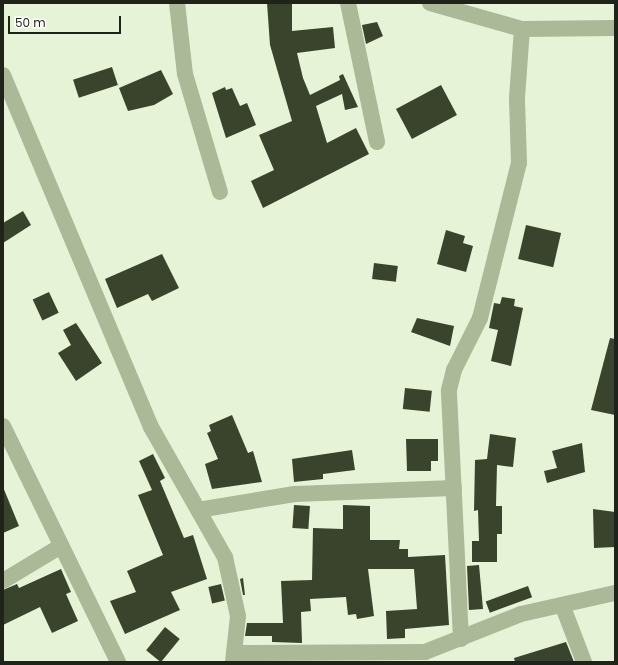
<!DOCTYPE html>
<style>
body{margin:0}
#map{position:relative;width:618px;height:665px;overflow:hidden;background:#e7f3d7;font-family:Poppins,sans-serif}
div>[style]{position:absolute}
.building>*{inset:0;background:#3a432c;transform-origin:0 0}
.minor>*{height:16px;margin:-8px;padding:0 8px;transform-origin:8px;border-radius:8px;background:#abb998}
span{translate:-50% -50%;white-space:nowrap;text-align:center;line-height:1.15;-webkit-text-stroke:4px #fff;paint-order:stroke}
.frame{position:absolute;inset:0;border:4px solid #1f2319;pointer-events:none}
.scale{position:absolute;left:8px;top:16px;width:113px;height:18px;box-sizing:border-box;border:2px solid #1f2319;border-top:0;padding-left:5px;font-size:12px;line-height:14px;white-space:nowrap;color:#1f2319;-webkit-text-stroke:3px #fff;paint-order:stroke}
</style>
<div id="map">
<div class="building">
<div style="clip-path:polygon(267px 3px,292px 3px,292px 31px,333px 27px,335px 48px,297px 53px,303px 78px,310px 95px,340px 80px,339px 76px,343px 74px,358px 107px,345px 110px,342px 94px,316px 106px,327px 143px,356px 128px,369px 154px,263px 208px,251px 181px,274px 170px,259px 135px,292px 121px,270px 45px)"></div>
<div style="clip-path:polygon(377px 22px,383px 36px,366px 44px,362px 25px)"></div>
<div style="left:112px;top:67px;width:19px;height:41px;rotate:72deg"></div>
<div style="clip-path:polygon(161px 70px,173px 94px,154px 105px,128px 111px,119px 88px)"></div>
<div style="left:441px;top:85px;width:34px;height:51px;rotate:62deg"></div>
<div style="clip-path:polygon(225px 87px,226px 90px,232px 88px,240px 106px,247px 103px,256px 125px,226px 138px,212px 93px)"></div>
<div style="clip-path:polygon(23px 211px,31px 225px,3px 243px,3px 223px)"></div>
<div style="left:526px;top:225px;width:36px;height:35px;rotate:13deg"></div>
<div style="clip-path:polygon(446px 230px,465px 236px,463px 243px,473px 246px,466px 272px,437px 264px)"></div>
<div style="clip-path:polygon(162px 254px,179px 288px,152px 301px,148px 294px,117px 308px,105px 279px)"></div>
<div style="left:374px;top:263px;width:24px;height:16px;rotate:7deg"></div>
<div style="left:49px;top:292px;width:23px;height:18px;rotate:65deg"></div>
<div style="clip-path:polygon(502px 297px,515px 299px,514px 306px,523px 308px,511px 366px,491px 361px,498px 330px,489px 328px,494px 303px,500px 304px)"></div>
<div style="clip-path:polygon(417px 318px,454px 326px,450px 346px,411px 332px)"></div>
<div style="clip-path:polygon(76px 323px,102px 363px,76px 381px,58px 353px,71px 345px,63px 330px)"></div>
<div style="clip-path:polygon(610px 338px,615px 339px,615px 415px,591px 410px)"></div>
<div style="left:405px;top:388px;width:27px;height:21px;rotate:6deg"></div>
<div style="clip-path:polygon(232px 415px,248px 453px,253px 451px,262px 482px,212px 489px,205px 464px,218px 459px,207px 433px,211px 431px,209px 425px)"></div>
<div style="clip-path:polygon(490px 434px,516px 438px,513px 467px,497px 465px,496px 506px,502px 506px,502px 534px,497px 534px,497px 562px,472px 562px,472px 541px,479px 541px,478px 510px,474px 511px,475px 460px,487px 459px)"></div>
<div style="clip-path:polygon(406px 439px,438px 439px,438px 461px,431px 461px,431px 471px,407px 471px)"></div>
<div style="clip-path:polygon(582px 443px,585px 472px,547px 483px,544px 471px,557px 468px,552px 451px)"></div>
<div style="clip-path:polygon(352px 450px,355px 470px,323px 474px,323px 479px,294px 482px,292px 459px)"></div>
<div style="clip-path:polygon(153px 454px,165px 478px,160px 481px,184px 538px,193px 535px,207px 579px,171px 592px,180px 610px,125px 634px,110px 601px,136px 592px,127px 571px,163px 555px,138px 495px,152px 490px,139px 461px)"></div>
<div style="clip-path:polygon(3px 487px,19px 526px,3px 533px)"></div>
<div style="left:294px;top:505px;width:16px;height:23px;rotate:4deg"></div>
<div style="clip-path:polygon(343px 505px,370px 506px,370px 540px,400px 540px,399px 549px,408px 549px,408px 557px,445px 555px,449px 625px,405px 629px,405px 638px,387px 639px,386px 611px,417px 609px,414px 569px,368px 569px,374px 616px,357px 619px,356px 614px,348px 615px,346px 597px,310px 599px,311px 611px,301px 612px,302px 643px,272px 642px,272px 636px,245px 636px,247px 623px,283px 623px,281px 581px,312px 580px,313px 528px,343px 529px)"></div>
<div style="clip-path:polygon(593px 509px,615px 512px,615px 547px,594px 548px)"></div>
<div style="clip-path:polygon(479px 565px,483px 609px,469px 610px,467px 566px)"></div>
<div style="clip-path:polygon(61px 569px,71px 592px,66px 594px,78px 621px,52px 633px,40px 607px,3px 625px,3px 590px,17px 584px,19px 588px)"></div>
<div style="clip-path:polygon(243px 578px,245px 595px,243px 595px,240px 579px)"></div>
<div style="left:221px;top:584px;width:17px;height:13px;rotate:77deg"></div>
<div style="left:528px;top:586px;width:12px;height:45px;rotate:70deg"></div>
<div style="left:165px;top:627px;width:19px;height:30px;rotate:39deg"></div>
<div style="clip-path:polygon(566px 642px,574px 662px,515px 662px,514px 658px)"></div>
</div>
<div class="minor">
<div style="left:177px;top:3px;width:71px;rotate:83.6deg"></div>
<div style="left:185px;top:74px;width:123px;rotate:73.5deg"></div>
<div style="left:348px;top:3px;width:142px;rotate:78.2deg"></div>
<div style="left:430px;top:3px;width:96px;rotate:15.8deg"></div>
<div style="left:522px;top:29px;width:93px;rotate:-0.6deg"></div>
<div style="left:3px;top:75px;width:382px;rotate:67.2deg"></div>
<div style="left:151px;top:427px;width:150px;rotate:60.4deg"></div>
<div style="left:225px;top:557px;width:60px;rotate:77.6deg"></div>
<div style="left:238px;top:616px;width:46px;rotate:96.2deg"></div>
<div style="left:3px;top:426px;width:263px;rotate:64deg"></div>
<div style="left:198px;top:510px;width:98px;rotate:-9.4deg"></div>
<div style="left:295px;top:494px;width:159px;rotate:-2.2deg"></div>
<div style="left:3px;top:581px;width:68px;rotate:-31.1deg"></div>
<div style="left:563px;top:607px;width:59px;rotate:69.1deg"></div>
<div style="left:461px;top:639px;width:249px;rotate:-92.8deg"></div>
<div style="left:449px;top:390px;width:21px;rotate:-76deg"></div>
<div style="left:454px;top:370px;width:58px;rotate:-63.4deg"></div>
<div style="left:480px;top:318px;width:160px;rotate:-75.9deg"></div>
<div style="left:519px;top:163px;width:65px;rotate:-91.8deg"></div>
<div style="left:517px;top:98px;width:69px;rotate:-85.9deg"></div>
<div style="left:235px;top:653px;width:190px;rotate:-0.3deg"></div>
<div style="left:425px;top:652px;width:103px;rotate:-21.6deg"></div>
<div style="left:521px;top:614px;width:96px;rotate:-12.6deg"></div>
</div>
<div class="frame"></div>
<div class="scale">50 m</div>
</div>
